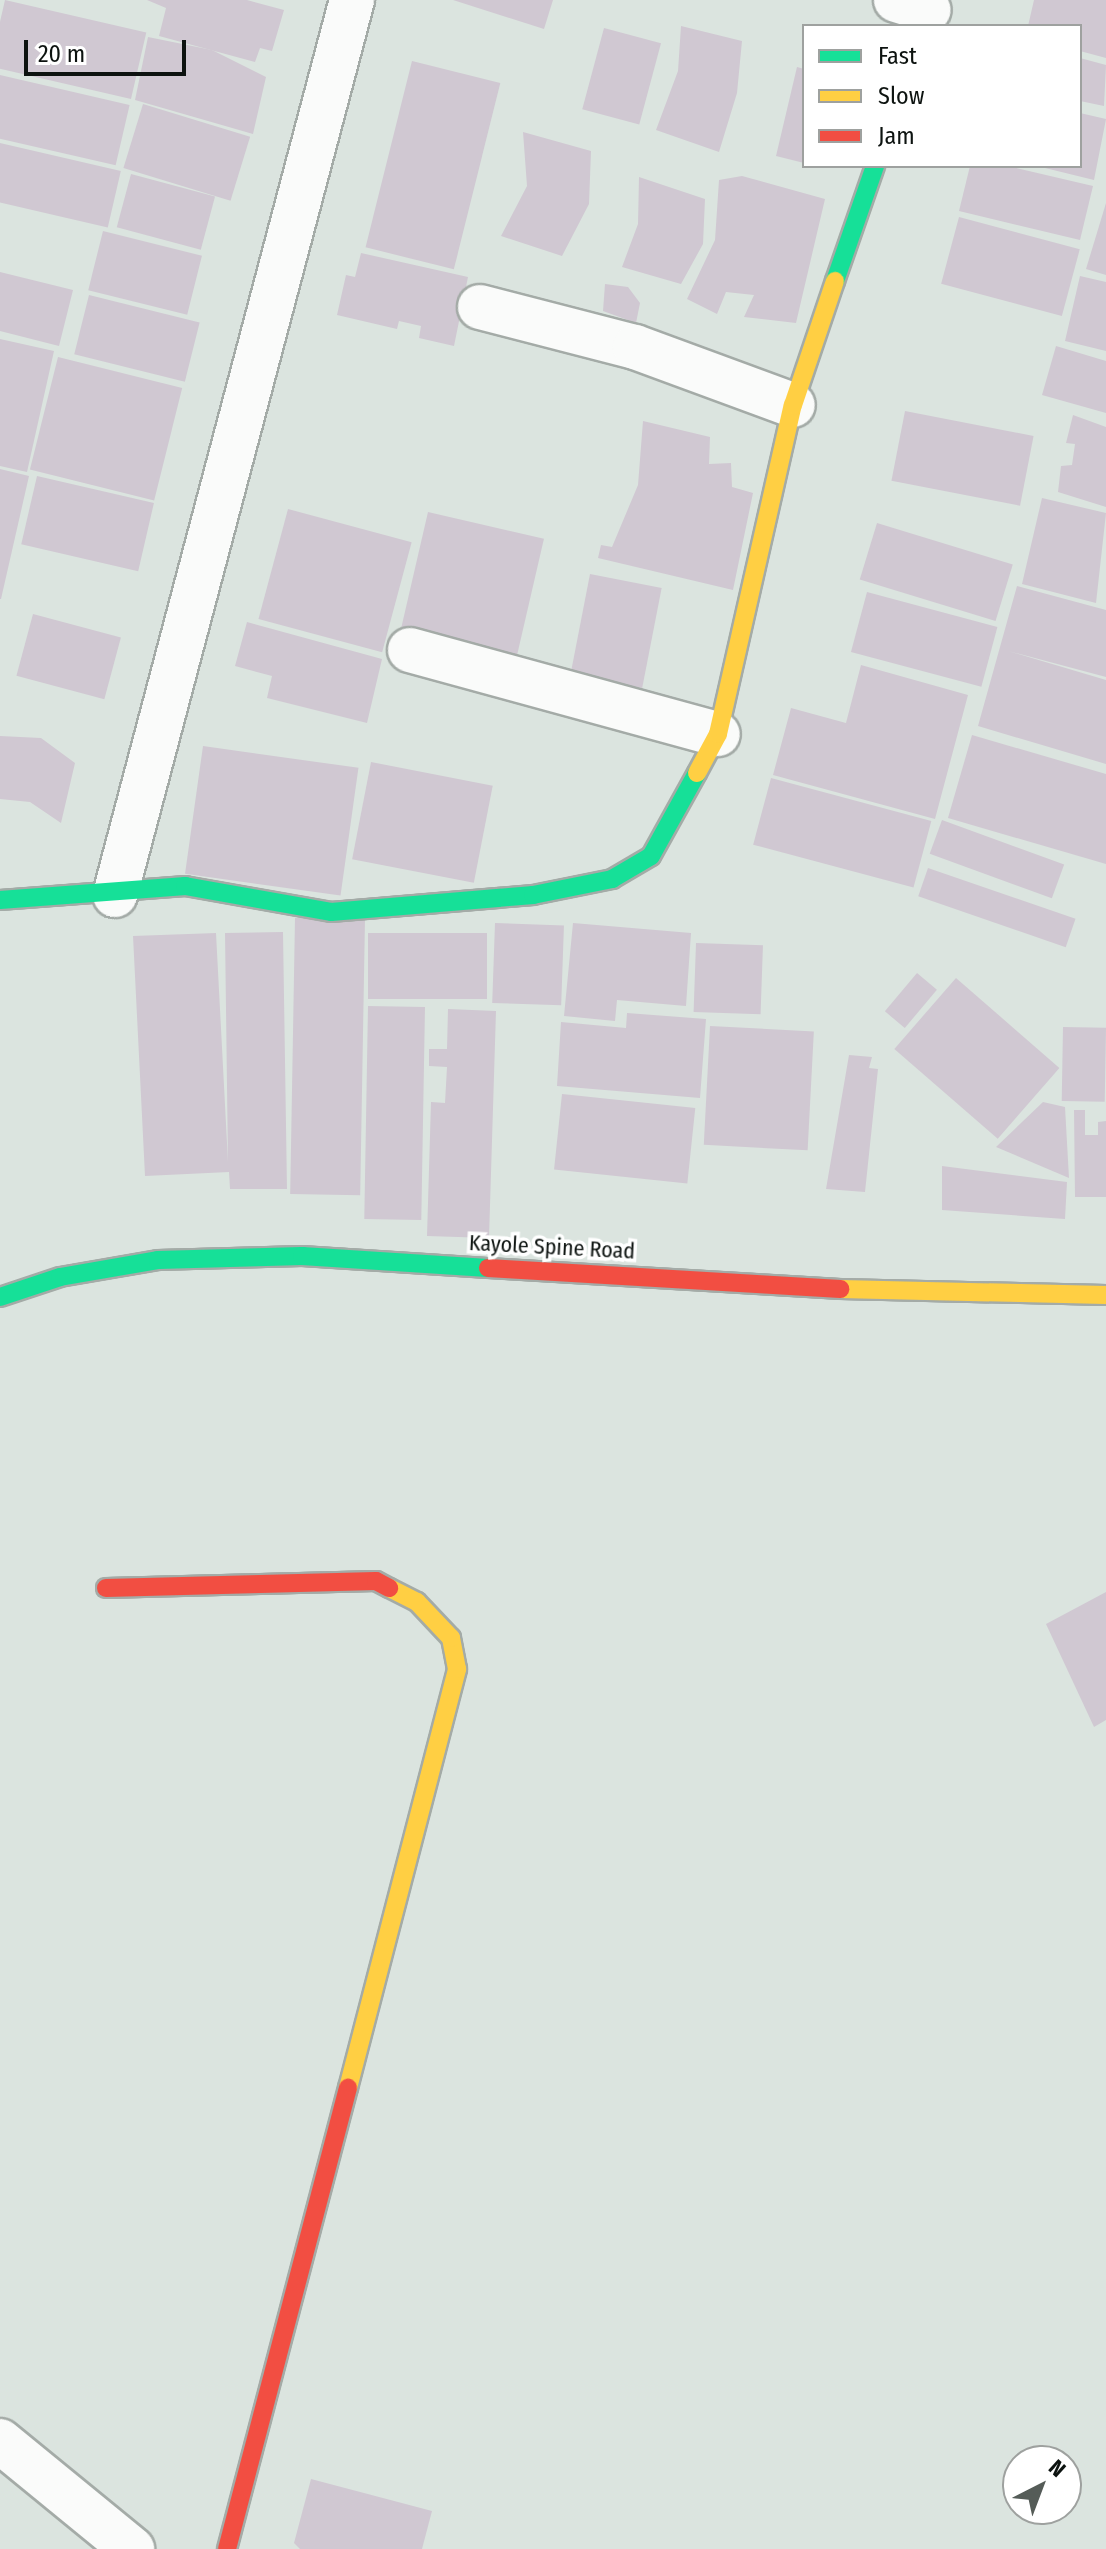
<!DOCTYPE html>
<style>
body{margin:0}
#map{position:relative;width:1106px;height:2549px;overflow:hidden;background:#dbe4df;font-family:"Fira Sans Condensed",sans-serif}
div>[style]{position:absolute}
.building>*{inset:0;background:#d0c8d2;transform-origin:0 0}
.roads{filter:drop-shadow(2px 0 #a4aba7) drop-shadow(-2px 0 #a4aba7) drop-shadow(0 2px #a4aba7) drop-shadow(0 -2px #a4aba7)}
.street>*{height:44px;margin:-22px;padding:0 22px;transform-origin:22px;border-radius:22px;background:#fafbfa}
.fast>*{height:18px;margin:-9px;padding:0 9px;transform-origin:9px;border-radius:9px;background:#16e098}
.slow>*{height:18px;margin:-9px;padding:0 9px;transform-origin:9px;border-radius:9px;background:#ffcf43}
.jam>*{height:18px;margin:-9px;padding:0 9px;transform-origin:9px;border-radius:9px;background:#f24e42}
span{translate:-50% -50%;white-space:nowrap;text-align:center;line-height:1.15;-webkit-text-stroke:7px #fff;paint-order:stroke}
.street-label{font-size:22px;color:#0d1310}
.legend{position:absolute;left:802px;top:24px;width:280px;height:144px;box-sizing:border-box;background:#fff;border:2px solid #9ea19f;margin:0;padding:10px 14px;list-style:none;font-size:24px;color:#0d1310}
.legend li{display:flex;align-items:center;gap:16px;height:40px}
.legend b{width:40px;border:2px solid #9ea19f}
.north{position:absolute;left:1002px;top:2445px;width:80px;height:80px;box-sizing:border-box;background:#fff;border:2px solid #9ea19f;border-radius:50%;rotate:42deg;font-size:22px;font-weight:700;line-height:32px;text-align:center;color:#0d1310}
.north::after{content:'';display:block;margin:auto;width:28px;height:36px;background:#555c58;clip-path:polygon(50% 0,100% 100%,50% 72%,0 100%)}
.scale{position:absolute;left:24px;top:40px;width:162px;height:36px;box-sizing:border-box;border:4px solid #0d1310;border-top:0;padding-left:10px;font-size:24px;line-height:28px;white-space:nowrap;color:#0d1310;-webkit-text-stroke:6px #fff;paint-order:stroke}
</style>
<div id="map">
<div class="building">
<div style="left:5px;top:0;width:145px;height:68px;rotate:13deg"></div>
<div style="clip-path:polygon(147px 0,247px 0,284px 10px,272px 51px,260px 48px,255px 62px,159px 36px,166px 8px)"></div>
<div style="clip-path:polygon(453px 0,553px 0,544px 29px)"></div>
<div style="clip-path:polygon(1034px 0,1106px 0,1106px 58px,1080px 51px,1080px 26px,1028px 26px)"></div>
<div style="clip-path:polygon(681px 26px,742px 41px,737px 93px,719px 152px,656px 130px,678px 71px)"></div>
<div style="left:604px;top:28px;width:59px;height:84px;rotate:15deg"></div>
<div style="clip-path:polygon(148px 37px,212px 50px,266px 77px,253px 134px,135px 100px)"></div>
<div style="clip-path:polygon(1080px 58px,1106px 65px,1104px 106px,1080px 101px)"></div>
<div style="left:412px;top:61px;width:91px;height:192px;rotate:14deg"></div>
<div style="clip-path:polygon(797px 67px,804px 69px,804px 163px,776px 156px)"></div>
<div style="left:0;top:75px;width:133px;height:62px;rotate:13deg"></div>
<div style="left:143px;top:104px;width:112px;height:67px;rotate:17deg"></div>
<div style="clip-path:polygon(1080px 113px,1106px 119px,1094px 180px,1041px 167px,1080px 166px)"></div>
<div style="clip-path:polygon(523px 132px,591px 151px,589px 204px,562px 256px,501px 236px,527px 186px)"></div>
<div style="left:0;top:143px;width:124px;height:58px;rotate:13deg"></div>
<div style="clip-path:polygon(970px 166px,1008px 166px,1093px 186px,1080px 240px,959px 211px)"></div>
<div style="left:131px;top:174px;width:87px;height:55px;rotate:15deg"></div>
<div style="clip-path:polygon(742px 176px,825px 199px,796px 323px,744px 317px,754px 295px,726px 292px,717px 314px,687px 299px,715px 240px,719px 180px)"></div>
<div style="clip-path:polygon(639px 177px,705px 199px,703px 244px,681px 284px,622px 267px,638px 224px)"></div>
<div style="clip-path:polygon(1106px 203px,1106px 275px,1086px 269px)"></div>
<div style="left:959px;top:217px;width:125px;height:69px;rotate:15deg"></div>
<div style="left:103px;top:231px;width:102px;height:61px;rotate:14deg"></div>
<div style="clip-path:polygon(361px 253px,468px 277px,454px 346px,419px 338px,421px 326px,399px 321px,397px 329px,337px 315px,346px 275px,355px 277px)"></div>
<div style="clip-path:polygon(0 272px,73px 290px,59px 346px,0 331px)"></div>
<div style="clip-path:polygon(1080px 276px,1106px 282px,1106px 351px,1065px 341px)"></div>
<div style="clip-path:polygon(605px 284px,628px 287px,640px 303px,636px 323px,603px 311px)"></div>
<div style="left:89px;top:295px;width:114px;height:61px;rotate:14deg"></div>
<div style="clip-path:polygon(0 339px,54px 351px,27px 472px,0 466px)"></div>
<div style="clip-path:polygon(1056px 346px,1106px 361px,1106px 413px,1042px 395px)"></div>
<div style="left:58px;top:357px;width:128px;height:116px;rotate:14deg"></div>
<div style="left:905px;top:411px;width:131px;height:71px;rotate:11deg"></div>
<div style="clip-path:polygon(1073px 415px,1106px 427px,1106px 507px,1058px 492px,1061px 466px,1072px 465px,1075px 444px,1066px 443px)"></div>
<div style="clip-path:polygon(643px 421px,710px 437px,709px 464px,731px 463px,732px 487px,753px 493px,733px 590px,598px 558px,601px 545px,612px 547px,638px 485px)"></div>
<div style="clip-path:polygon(0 469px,29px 476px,1px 599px,0 599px)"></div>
<div style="left:37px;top:476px;width:120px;height:70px;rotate:13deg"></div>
<div style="clip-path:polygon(1042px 498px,1106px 513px,1096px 603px,1022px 584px)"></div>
<div style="left:288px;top:509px;width:128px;height:114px;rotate:15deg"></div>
<div style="left:428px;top:512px;width:119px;height:133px;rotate:13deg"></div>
<div style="left:877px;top:523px;width:142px;height:59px;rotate:17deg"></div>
<div style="left:590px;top:574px;width:73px;height:102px;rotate:11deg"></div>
<div style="clip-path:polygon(1017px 586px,1106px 610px,1106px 677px,1008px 651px,1106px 680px,1106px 764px,978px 726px)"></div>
<div style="left:867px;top:592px;width:135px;height:62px;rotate:15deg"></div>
<div style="left:33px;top:614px;width:91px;height:64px;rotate:15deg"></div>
<div style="clip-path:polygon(247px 622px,382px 659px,367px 723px,267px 698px,272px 676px,235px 666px)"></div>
<div style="clip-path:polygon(861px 665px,968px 695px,935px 819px,773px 775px,791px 708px,846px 723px)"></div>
<div style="clip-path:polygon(972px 735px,1106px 774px,1106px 864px,948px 818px)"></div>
<div style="clip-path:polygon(0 736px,41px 738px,75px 763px,61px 823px,30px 802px,0 799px)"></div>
<div style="left:203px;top:746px;width:157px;height:129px;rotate:8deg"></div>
<div style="left:371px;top:762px;width:124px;height:99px;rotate:11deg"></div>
<div style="left:771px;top:778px;width:166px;height:69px;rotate:15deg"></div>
<div style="left:942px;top:820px;width:130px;height:36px;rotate:20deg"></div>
<div style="left:928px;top:868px;width:156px;height:30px;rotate:19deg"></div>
<div style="left:295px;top:918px;width:70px;height:276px;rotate:1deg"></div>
<div style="left:495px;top:923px;width:69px;height:80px;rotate:2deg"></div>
<div style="clip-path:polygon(573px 923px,691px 933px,686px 1006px,617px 1000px,615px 1021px,564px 1016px)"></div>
<div style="clip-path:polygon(283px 932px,287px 1189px,230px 1189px,229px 1172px,145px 1176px,133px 936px,216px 933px,228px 1162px,225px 933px)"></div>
<div style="left:368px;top:933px;width:119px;height:66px"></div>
<div style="left:696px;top:943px;width:67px;height:69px;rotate:2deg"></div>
<div style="left:917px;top:973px;width:26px;height:50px;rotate:40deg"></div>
<div style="left:956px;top:978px;width:137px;height:94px;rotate:41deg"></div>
<div style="left:368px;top:1006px;width:57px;height:213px;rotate:1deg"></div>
<div style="clip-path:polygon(448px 1009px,496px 1011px,489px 1238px,427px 1236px,431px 1102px,445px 1103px,447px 1067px,429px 1066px,429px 1049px,447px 1049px)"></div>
<div style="clip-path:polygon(627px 1013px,706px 1019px,700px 1098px,557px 1086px,561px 1022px,626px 1028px)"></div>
<div style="left:710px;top:1026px;width:104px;height:119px;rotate:3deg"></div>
<div style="left:1063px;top:1027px;width:43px;height:74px;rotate:1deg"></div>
<div style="clip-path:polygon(849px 1055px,872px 1057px,869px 1068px,878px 1069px,865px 1192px,826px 1189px)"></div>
<div style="left:562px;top:1094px;width:134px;height:76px;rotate:6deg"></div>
<div style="clip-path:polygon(1043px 1102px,1065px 1107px,1069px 1178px,996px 1147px)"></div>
<div style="clip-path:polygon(1074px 1110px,1085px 1110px,1085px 1135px,1098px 1135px,1098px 1122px,1106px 1121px,1106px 1197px,1075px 1197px)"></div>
<div style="clip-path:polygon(942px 1166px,1067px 1182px,1065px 1219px,942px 1210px)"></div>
<div style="clip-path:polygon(1106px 1592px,1106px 1720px,1094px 1727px,1046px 1624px)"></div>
<div style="clip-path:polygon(311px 2479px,432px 2511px,422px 2549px,300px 2549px,294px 2543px)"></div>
</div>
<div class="roads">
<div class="street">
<div style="left:896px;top:0;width:34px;rotate:17deg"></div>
<div style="left:480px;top:307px;width:160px;rotate:14.5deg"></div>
<div style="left:635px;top:347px;width:168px;rotate:20.2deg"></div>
<div style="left:410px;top:650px;width:319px;rotate:15.3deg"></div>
<div style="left:115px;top:895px;width:926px;rotate:-75.17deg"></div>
<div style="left:0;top:2441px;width:171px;rotate:39.3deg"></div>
</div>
<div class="fast">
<div style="left:835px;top:281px;width:122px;rotate:-70.8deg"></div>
<div style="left:0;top:900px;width:186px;rotate:-4.3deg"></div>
<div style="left:185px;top:886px;width:148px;rotate:10.1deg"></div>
<div style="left:331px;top:912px;width:203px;rotate:-4.8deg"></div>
<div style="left:533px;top:895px;width:81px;rotate:-11.4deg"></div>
<div style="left:612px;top:879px;width:45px;rotate:-30.5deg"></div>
<div style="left:651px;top:856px;width:95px;rotate:-61deg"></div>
<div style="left:0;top:1297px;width:63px;rotate:-18.4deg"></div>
<div style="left:60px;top:1277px;width:99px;rotate:-9.8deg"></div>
<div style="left:158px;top:1260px;width:144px;rotate:-1.6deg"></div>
<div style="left:302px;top:1256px;width:186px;rotate:3.7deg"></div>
</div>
<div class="slow">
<div style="left:697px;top:773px;width:44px;rotate:-61.7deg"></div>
<div style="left:718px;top:734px;width:337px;rotate:-77.2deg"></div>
<div style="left:793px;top:405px;width:131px;rotate:-71.3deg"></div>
<div style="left:840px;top:1289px;width:266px;rotate:1.3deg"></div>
<div style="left:348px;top:2088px;width:433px;rotate:-75.4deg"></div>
<div style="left:457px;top:1669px;width:32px;rotate:-101deg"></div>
<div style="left:451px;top:1638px;width:50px;rotate:-133.4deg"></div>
<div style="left:417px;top:1602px;width:31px;rotate:-153deg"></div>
</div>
<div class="jam">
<div style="left:488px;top:1268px;width:353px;rotate:3.4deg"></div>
<div style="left:106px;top:1588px;width:270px;rotate:-1.5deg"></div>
<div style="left:376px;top:1581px;width:15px;rotate:28deg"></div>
<div style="left:227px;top:2549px;width:477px;rotate:-75.3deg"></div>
</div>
</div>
<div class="street-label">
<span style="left:552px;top:1247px;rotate:3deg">Kayole Spine Road</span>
</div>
<ul class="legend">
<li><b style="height:10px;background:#16e098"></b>Fast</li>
<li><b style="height:10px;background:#ffcf43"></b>Slow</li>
<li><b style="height:10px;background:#f24e42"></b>Jam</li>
</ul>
<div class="north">N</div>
<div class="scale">20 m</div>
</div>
